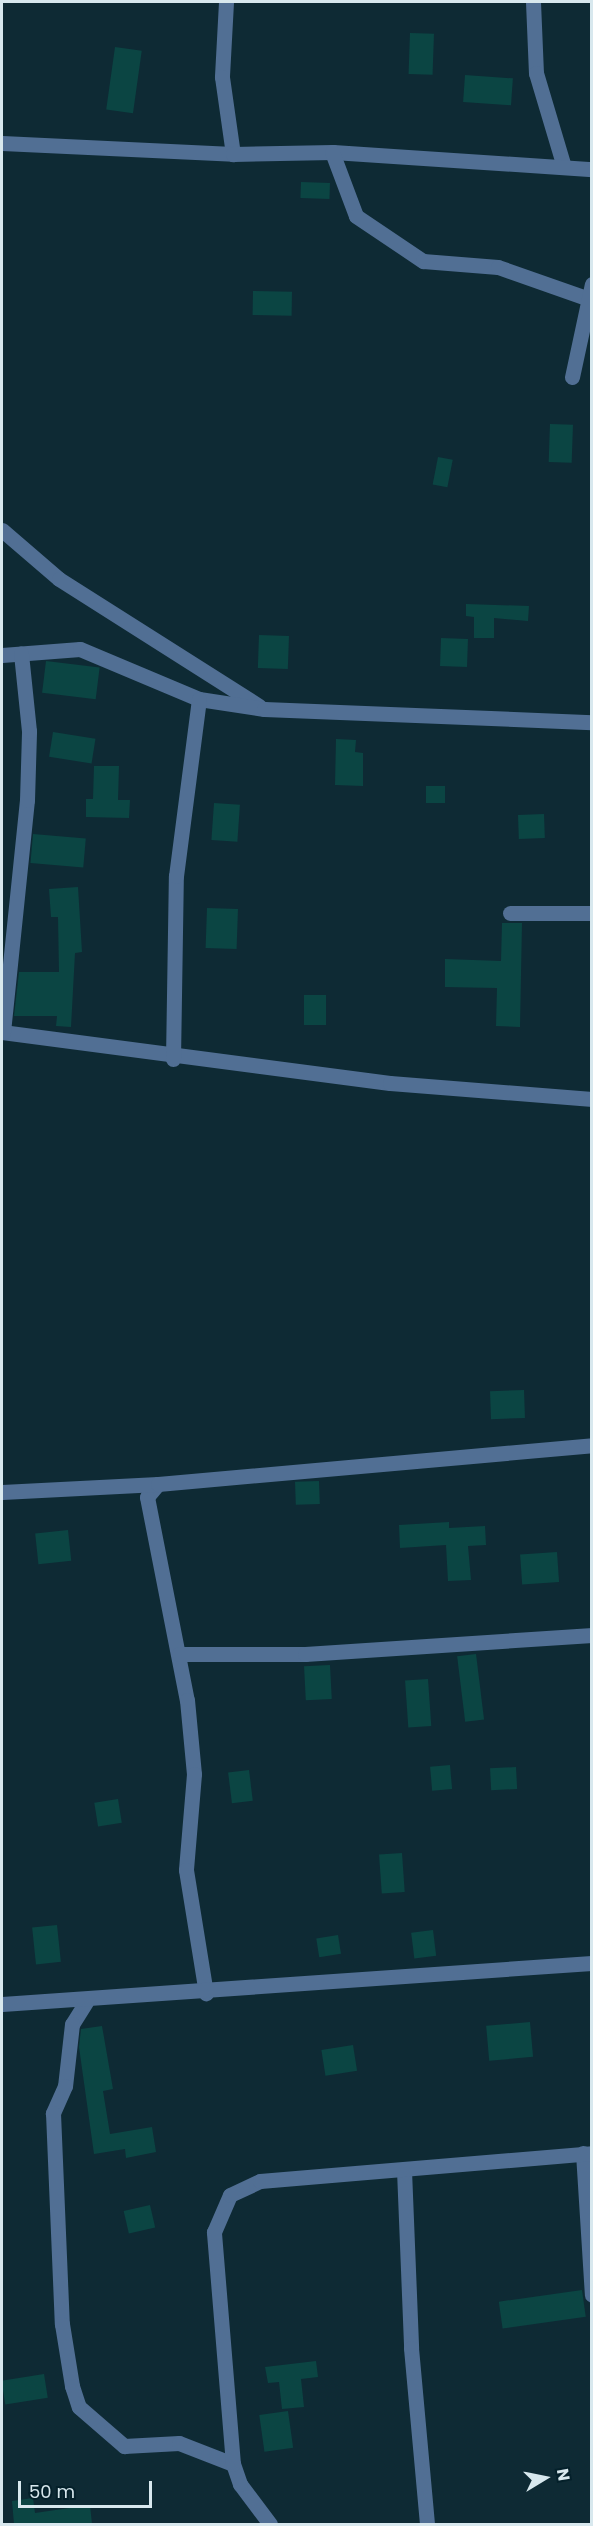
<!DOCTYPE html>
<style>
body{margin:0}
#map{position:relative;width:593px;height:2526px;overflow:hidden;background:#0e2a34;font-family:Poppins,sans-serif}
div>[style]{position:absolute}
.building>*{inset:0;background:#0b4543;transform-origin:0 0}
.minor>*{height:15px;margin:-7.5px;padding:0 7.5px;transform-origin:7.5px;border-radius:7.5px;background:#516f94}
span{translate:-50% -50%;white-space:nowrap;text-align:center;line-height:1.15;-webkit-text-stroke:4.5px #04202a;paint-order:stroke}
.frame{position:absolute;inset:0;border:3px solid #d8e8ee;pointer-events:none}
.north{position:absolute;left:515px;top:2448px;width:60px;height:60px;-webkit-text-stroke:4px #04202a;paint-order:stroke;rotate:80deg;font-size:16px;font-weight:700;line-height:24px;text-align:center;color:#d8e8ee}
.north::after{content:'';display:block;margin:auto;width:21px;height:27px;background:#d8e8ee;clip-path:polygon(50% 0,100% 100%,50% 72%,0 100%)}
.scale{position:absolute;left:18px;top:2481px;width:134px;height:27px;box-sizing:border-box;border:3px solid #d8e8ee;border-top:0;padding-left:8px;font-size:18px;line-height:21px;white-space:nowrap;color:#d8e8ee;-webkit-text-stroke:4px #04202a;paint-order:stroke}
</style>
<div id="map">
<div class="building">
<div style="left:410px;top:33px;width:24px;height:41px;rotate:2deg"></div>
<div style="left:115px;top:47px;width:27px;height:63px;rotate:8deg"></div>
<div style="left:465px;top:75px;width:48px;height:27px;rotate:4deg"></div>
<div style="left:301px;top:182px;width:29px;height:16px;rotate:2deg"></div>
<div style="left:253px;top:291px;width:39px;height:24px;rotate:1deg"></div>
<div style="left:550px;top:424px;width:23px;height:38px;rotate:2deg"></div>
<div style="left:438px;top:457px;width:15px;height:28px;rotate:11deg"></div>
<div style="clip-path:polygon(466px 604px,529px 606px,528px 621px,494px 618px,494px 638px,474px 638px,474px 617px,466px 616px)"></div>
<div style="left:259px;top:635px;width:30px;height:33px;rotate:2deg"></div>
<div style="left:441px;top:638px;width:27px;height:28px;rotate:2deg"></div>
<div style="left:46px;top:661px;width:54px;height:32px;rotate:7deg"></div>
<div style="left:53px;top:732px;width:43px;height:25px;rotate:9deg"></div>
<div style="clip-path:polygon(336px 739px,356px 740px,355px 752px,363px 753px,363px 786px,335px 785px)"></div>
<div style="clip-path:polygon(94px 766px,119px 766px,118px 800px,130px 800px,129px 818px,86px 817px,86px 799px,93px 799px)"></div>
<div style="left:426px;top:786px;width:19px;height:17px"></div>
<div style="left:214px;top:803px;width:26px;height:37px;rotate:4deg"></div>
<div style="left:544px;top:814px;width:24px;height:26px;rotate:88deg"></div>
<div style="left:33px;top:834px;width:53px;height:29px;rotate:5deg"></div>
<div style="clip-path:polygon(78px 887px,82px 952px,75px 953px,71px 1027px,56px 1026px,57px 1016px,14px 1016px,19px 972px,59px 972px,58px 917px,51px 917px,49px 889px)"></div>
<div style="left:207px;top:908px;width:31px;height:40px;rotate:2deg"></div>
<div style="clip-path:polygon(502px 923px,522px 923px,520px 1027px,496px 1026px,497px 988px,445px 987px,445px 959px,501px 961px)"></div>
<div style="left:304px;top:995px;width:22px;height:30px"></div>
<div style="left:524px;top:1390px;width:28px;height:34px;rotate:88deg"></div>
<div style="left:319px;top:1481px;width:23px;height:24px;rotate:88deg"></div>
<div style="clip-path:polygon(449px 1522px,449px 1528px,485px 1526px,486px 1545px,468px 1546px,471px 1580px,448px 1581px,446px 1545px,400px 1548px,399px 1525px)"></div>
<div style="left:68px;top:1530px;width:31px;height:33px;rotate:84deg"></div>
<div style="left:557px;top:1552px;width:30px;height:37px;rotate:86deg"></div>
<div style="left:476px;top:1654px;width:66px;height:19px;rotate:83deg"></div>
<div style="left:330px;top:1665px;width:34px;height:26px;rotate:87deg"></div>
<div style="left:428px;top:1679px;width:47px;height:23px;rotate:86deg"></div>
<div style="left:450px;top:1765px;width:24px;height:20px;rotate:85deg"></div>
<div style="left:516px;top:1767px;width:22px;height:26px;rotate:87deg"></div>
<div style="left:249px;top:1770px;width:31px;height:21px;rotate:83deg"></div>
<div style="left:118px;top:1799px;width:24px;height:24px;rotate:81deg"></div>
<div style="left:402px;top:1853px;width:39px;height:23px;rotate:86deg"></div>
<div style="left:57px;top:1925px;width:37px;height:25px;rotate:84deg"></div>
<div style="left:433px;top:1930px;width:26px;height:22px;rotate:83deg"></div>
<div style="left:338px;top:1935px;width:19px;height:22px;rotate:81deg"></div>
<div style="left:530px;top:2022px;width:35px;height:44px;rotate:85deg"></div>
<div style="clip-path:polygon(102px 2026px,113px 2089px,103px 2091px,110px 2134px,152px 2127px,156px 2152px,126px 2158px,125px 2149px,94px 2154px,79px 2047px,81px 2029px)"></div>
<div style="left:353px;top:2045px;width:26px;height:32px;rotate:81deg"></div>
<div style="left:150px;top:2205px;width:23px;height:27px;rotate:77deg"></div>
<div style="left:582px;top:2290px;width:27px;height:84px;rotate:82deg"></div>
<div style="clip-path:polygon(316px 2361px,318px 2377px,301px 2379px,304px 2407px,282px 2409px,279px 2382px,268px 2383px,265px 2367px)"></div>
<div style="left:44px;top:2374px;width:24px;height:43px;rotate:81deg"></div>
<div style="left:288px;top:2411px;width:37px;height:29px;rotate:82deg"></div>
<div style="clip-path:polygon(33px 2498px,35px 2513px,90px 2505px,92px 2524px,14px 2524px,12px 2501px)"></div>
</div>
<div class="minor">
<div style="left:226px;top:2px;width:75px;rotate:93.1deg"></div>
<div style="left:222px;top:77px;width:78px;rotate:81.9deg"></div>
<div style="left:533px;top:2px;width:71px;rotate:87.6deg"></div>
<div style="left:536px;top:73px;width:98px;rotate:73.4deg"></div>
<div style="left:2px;top:143px;width:231px;rotate:2.7deg"></div>
<div style="left:233px;top:154px;width:100px;rotate:-1.1deg"></div>
<div style="left:333px;top:152px;width:260px;rotate:3.8deg"></div>
<div style="left:332px;top:152px;width:68px;rotate:69.4deg"></div>
<div style="left:356px;top:216px;width:81px;rotate:33.9deg"></div>
<div style="left:423px;top:261px;width:75px;rotate:4.6deg"></div>
<div style="left:498px;top:267px;width:100px;rotate:19.3deg"></div>
<div style="left:572px;top:377px;width:95px;rotate:-77.9deg"></div>
<div style="left:2px;top:530px;width:75px;rotate:40.7deg"></div>
<div style="left:59px;top:579px;width:237px;rotate:32.4deg"></div>
<div style="left:2px;top:655px;width:78px;rotate:-4.4deg"></div>
<div style="left:80px;top:649px;width:129px;rotate:22.8deg"></div>
<div style="left:199px;top:699px;width:66px;rotate:8.7deg"></div>
<div style="left:264px;top:709px;width:328px;rotate:2.3deg"></div>
<div style="left:510px;top:913px;width:82px"></div>
<div style="left:2px;top:1032px;width:391px;rotate:7.5deg"></div>
<div style="left:390px;top:1083px;width:203px;rotate:4.5deg"></div>
<div style="left:3px;top:1032px;width:233px;rotate:-84.1deg"></div>
<div style="left:27px;top:800px;width:69px;rotate:-88.3deg"></div>
<div style="left:29px;top:731px;width:78px;rotate:-95.9deg"></div>
<div style="left:173px;top:1059px;width:183px;rotate:-89.1deg"></div>
<div style="left:176px;top:876px;width:178px;rotate:-82.6deg"></div>
<div style="left:158px;top:1484px;width:17px;rotate:130deg"></div>
<div style="left:147px;top:1497px;width:207px;rotate:78.9deg"></div>
<div style="left:187px;top:1700px;width:74px;rotate:84.6deg"></div>
<div style="left:194px;top:1774px;width:96px;rotate:94.8deg"></div>
<div style="left:186px;top:1870px;width:125px;rotate:80.8deg"></div>
<div style="left:2px;top:1492px;width:156px;rotate:-2.9deg"></div>
<div style="left:158px;top:1484px;width:436px;rotate:-5.1deg"></div>
<div style="left:179px;top:1654px;width:126px"></div>
<div style="left:305px;top:1654px;width:288px;rotate:-3.8deg"></div>
<div style="left:86px;top:2002px;width:26px;rotate:122deg"></div>
<div style="left:72px;top:2024px;width:62px;rotate:96.4deg"></div>
<div style="left:65px;top:2086px;width:30px;rotate:114deg"></div>
<div style="left:53px;top:2113px;width:211px;rotate:87.6deg"></div>
<div style="left:62px;top:2324px;width:63px;rotate:80.8deg"></div>
<div style="left:72px;top:2386px;width:22px;rotate:72deg"></div>
<div style="left:79px;top:2407px;width:60px;rotate:40.9deg"></div>
<div style="left:124px;top:2446px;width:55px;rotate:-3.1deg"></div>
<div style="left:179px;top:2443px;width:58px;rotate:21.3deg"></div>
<div style="left:2px;top:2004px;width:591px;rotate:-3.98deg"></div>
<div style="left:583px;top:2153px;width:142px;rotate:86.4deg"></div>
<div style="left:404px;top:2170px;width:178px;rotate:87.7deg"></div>
<div style="left:411px;top:2348px;width:177px;rotate:84.8deg"></div>
<div style="left:270px;top:2524px;width:50px;rotate:-126.9deg"></div>
<div style="left:240px;top:2484px;width:21px;rotate:-109deg"></div>
<div style="left:233px;top:2464px;width:233px;rotate:-94.7deg"></div>
<div style="left:214px;top:2232px;width:40px;rotate:-66.6deg"></div>
<div style="left:230px;top:2195px;width:33px;rotate:-25deg"></div>
<div style="left:260px;top:2181px;width:333px;rotate:-4.8deg"></div>
</div>
<div class="frame"></div>
<div class="north">N</div>
<div class="scale">50 m</div>
</div>
